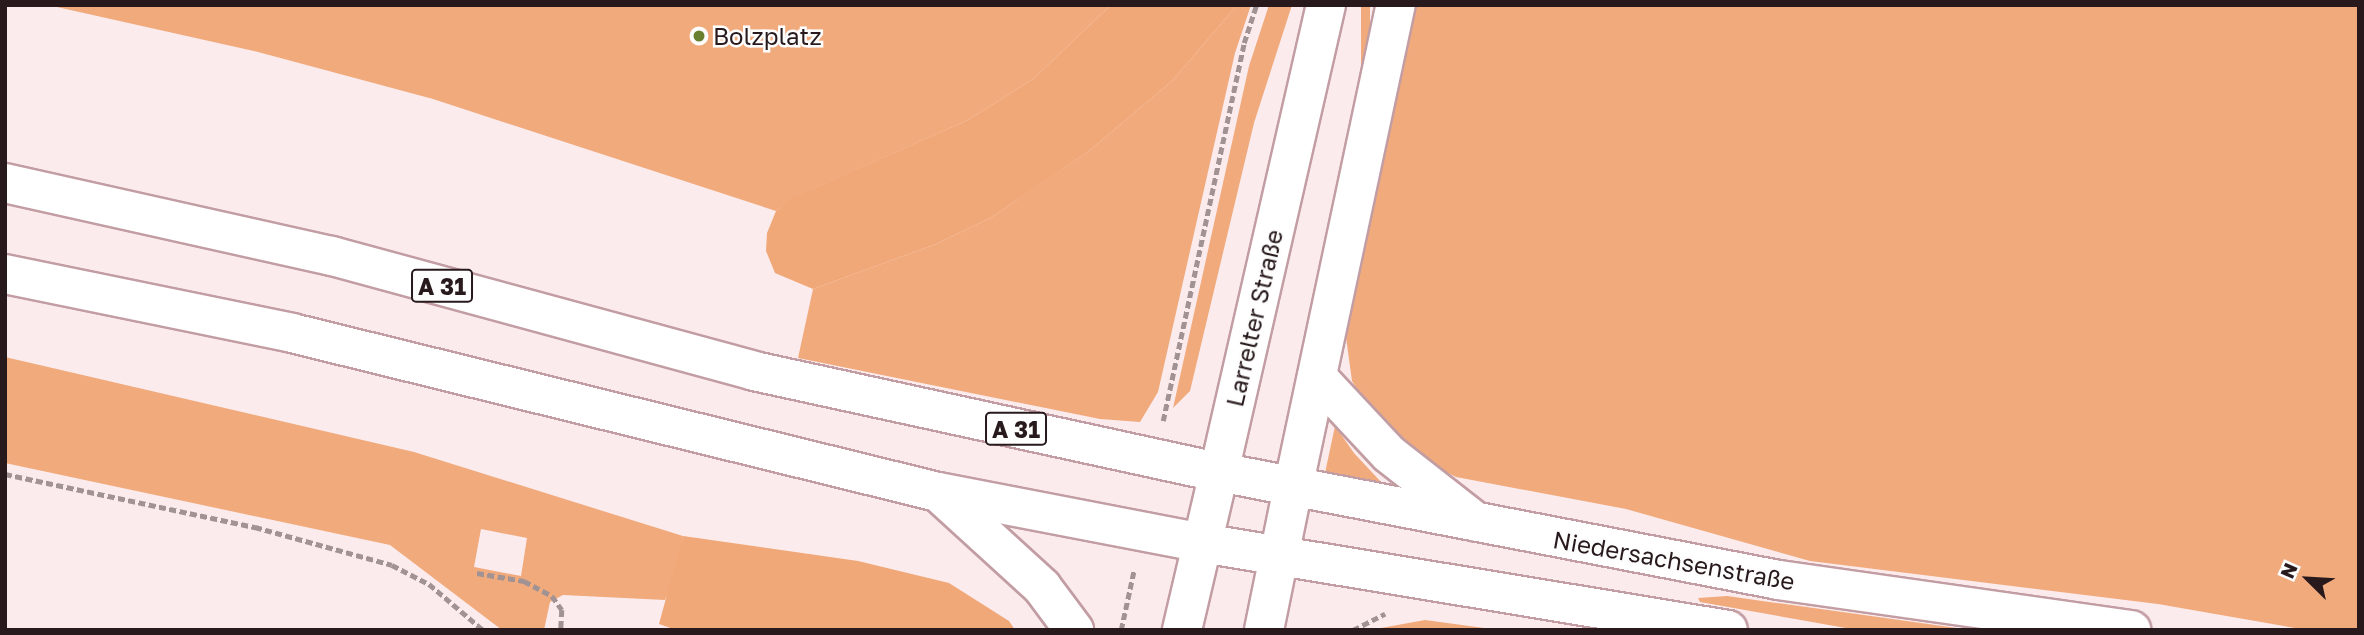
<!DOCTYPE html>
<meta charset="utf-8">
<style>
body{margin:0}
#map{position:relative;width:2364px;height:635px;overflow:hidden;background:#fbebed;font-family:"Golos Text",sans-serif}
div>[style]{position:absolute}
.green>*{inset:0;background:#f1aa7c;transform-origin:0 0}
.forest>*{inset:0;background:#f1a878}
.path>*{height:4.5px;margin-top:-2.25px;transform-origin:0;background:repeating-linear-gradient(90deg,#a19294 0 7px,transparent 0 10.5px)}
.roads{filter:drop-shadow(2px 0 #c29da3) drop-shadow(-2px 0 #c29da3) drop-shadow(0 2px #c29da3) drop-shadow(0 -2px #c29da3)}
.minor>*{height:38px;margin:-19px;padding:0 19px;transform-origin:19px;border-radius:19px;background:#fff}
.major>*{height:38px;margin:-19px;padding:0 19px;transform-origin:19px;border-radius:19px;background:#fff}
.highway>*{height:38px;margin:-19px;padding:0 19px;transform-origin:19px;border-radius:19px;background:#fff}
.dots>*{width:19px;height:19px;translate:-50% -50%;box-sizing:border-box;border:4px solid #fdfdfd;border-radius:50%}
span{translate:-50% -50%;white-space:nowrap;text-align:center;line-height:1.15;-webkit-text-stroke:5px #fdfdfd;paint-order:stroke}
.shield-label span{padding:2px 5px;background:#fdfdfd;border:2px solid;border-radius:5px;-webkit-text-stroke-width:0}
.shield-label{font-size:23px;color:#281a1c;font-weight:700}
.poi-label{font-size:24px;color:#281a1c}
.left{translate:0 -50%;text-align:left}
.street-label{font-size:24px;color:#281a1c}
.frame{position:absolute;inset:0;border:7px solid #281a1c;pointer-events:none}
.north{position:absolute;left:2273px;top:544px;width:70px;height:70px;-webkit-text-stroke:5px #fdfdfd;paint-order:stroke;rotate:294deg;font-size:19px;font-weight:700;line-height:28px;text-align:center;color:#281a1c}
.north::after{content:'';display:block;margin:auto;width:24px;height:32px;background:#281a1c;clip-path:polygon(50% 0,100% 100%,50% 72%,0 100%)}
</style>
<div id="map">
<div class="green">
<div style="clip-path:polygon(48px 5px,1111px 5px,1033px 79px,968px 120px,793px 198px,776px 211px,433px 99px,258px 52px)"></div>
<div style="clip-path:polygon(1237px 5px,1251px 5px,1235px 53px,1158px 392px,1140px 422px,1100px 419px,798px 358px,813px 289px,936px 244px,992px 217px,1040px 184px,1089px 151px,1173px 80px)"></div>
<div style="clip-path:polygon(1269px 5px,1292px 5px,1254px 123px,1190px 391px,1173px 408px,1249px 66px)"></div>
<div style="left:1361px;top:5px;width:9px;height:345px"></div>
<div style="clip-path:polygon(1417px 5px,2359px 5px,2359px 630px,2306px 630px,2158px 604px,1810px 561px,1626px 509px,1456px 477px,1405px 451px,1374px 416px,1352px 381px,1345px 330px)"></div>
<div style="clip-path:polygon(evenodd,5px 357px,414px 452px,683px 536px,674px 580px,665px 600px,563px 595px,550px 602px,544px 630px,502px 630px,390px 545px,5px 463px,5px 357px,481px 529px,527px 538px,521px 576px,474px 567px,481px 529px)"></div>
<div style="clip-path:polygon(1335px 426px,1354px 453px,1381px 482px,1325px 473px)"></div>
<div style="clip-path:polygon(1727px 596px,1971px 630px,1857px 630px,1700px 602px,1698px 598px)"></div>
<div style="clip-path:polygon(1425px 620px,1499px 630px,1370px 630px)"></div>
</div>
<div class="forest">
<div style="clip-path:polygon(1111px 5px,1237px 5px,1173px 80px,1089px 151px,992px 217px,936px 244px,813px 289px,775px 273px,766px 251px,767px 233px,776px 211px,792px 198px,968px 120px,1033px 79px)"></div>
<div style="clip-path:polygon(683px 536px,858px 561px,949px 583px,1009px 621px,1015px 630px,676px 630px,659px 624px)"></div>
</div>
<div class="path">
<div style="left:1163px;top:421px;width:387px;rotate:-77.9deg"></div>
<div style="left:1244px;top:43px;width:40px;rotate:-72deg"></div>
<div style="left:5px;top:474px;width:256px;rotate:12deg"></div>
<div style="left:255px;top:527px;width:142px;rotate:15.5deg"></div>
<div style="left:392px;top:565px;width:42px;rotate:27.2deg"></div>
<div style="left:429px;top:584px;width:71px;rotate:40.4deg"></div>
<div style="left:477px;top:573px;width:48px;rotate:9.7deg"></div>
<div style="left:524px;top:581px;width:32px;rotate:28deg"></div>
<div style="left:552px;top:596px;width:17px;rotate:54deg"></div>
<div style="left:562px;top:610px;width:20px;rotate:93deg"></div>
<div style="left:1121px;top:630px;width:61px;rotate:-77.8deg"></div>
<div style="left:1353px;top:630px;width:36px;rotate:-27deg"></div>
</div>
<div class="roads">
<div class="minor">
<div style="left:1317px;top:377px;width:105px;rotate:46.9deg"></div>
<div style="left:1389px;top:454px;width:110px;rotate:38deg"></div>
<div style="left:1219px;top:472px;width:479px;rotate:-77.1deg"></div>
<div style="left:1293px;top:488px;width:494px;rotate:-78deg"></div>
</div>
<div class="major">
<div style="left:1202px;top:543px;width:533px;rotate:9.39deg"></div>
<div style="left:1182px;top:630px;width:162px;rotate:-76.8deg"></div>
<div style="left:1219px;top:472px;width:570px;rotate:10.92deg"></div>
<div style="left:1779px;top:580px;width:356px;rotate:8.1deg"></div>
<div style="left:1264px;top:630px;width:145px;rotate:-78.5deg"></div>
</div>
<div class="highway">
<div style="left:5px;top:183px;width:335px;rotate:12.6deg"></div>
<div style="left:332px;top:256px;width:437px;rotate:15.2deg"></div>
<div style="left:754px;top:371px;width:476px;rotate:12.3deg"></div>
<div style="left:5px;top:274px;width:293px;rotate:11.6deg"></div>
<div style="left:292px;top:333px;width:665px;rotate:13.83deg"></div>
<div style="left:938px;top:492px;width:269px;rotate:10.9deg"></div>
<div style="left:938px;top:492px;width:141px;rotate:42.4deg"></div>
<div style="left:1042px;top:587px;width:54px;rotate:53.3deg"></div>
</div>
</div>
<div class="dots">
<div style="left:699px;top:36px;background:#6a7f30"></div>
</div>
<div class="shield-label">
<span style="left:442px;top:286px">A 31</span>
<span style="left:1016px;top:429px">A 31</span>
</div>
<div class="poi-label">
<span class="left" style="left:713px;top:36px">Bolzplatz</span>
</div>
<div class="street-label">
<span style="left:1254px;top:318px;rotate:-77deg">Larrelter Straße</span>
<span style="left:1674px;top:560px;rotate:10deg">Niedersachsenstraße</span>
</div>
<div class="frame"></div>
<div class="north">N</div>
</div>
